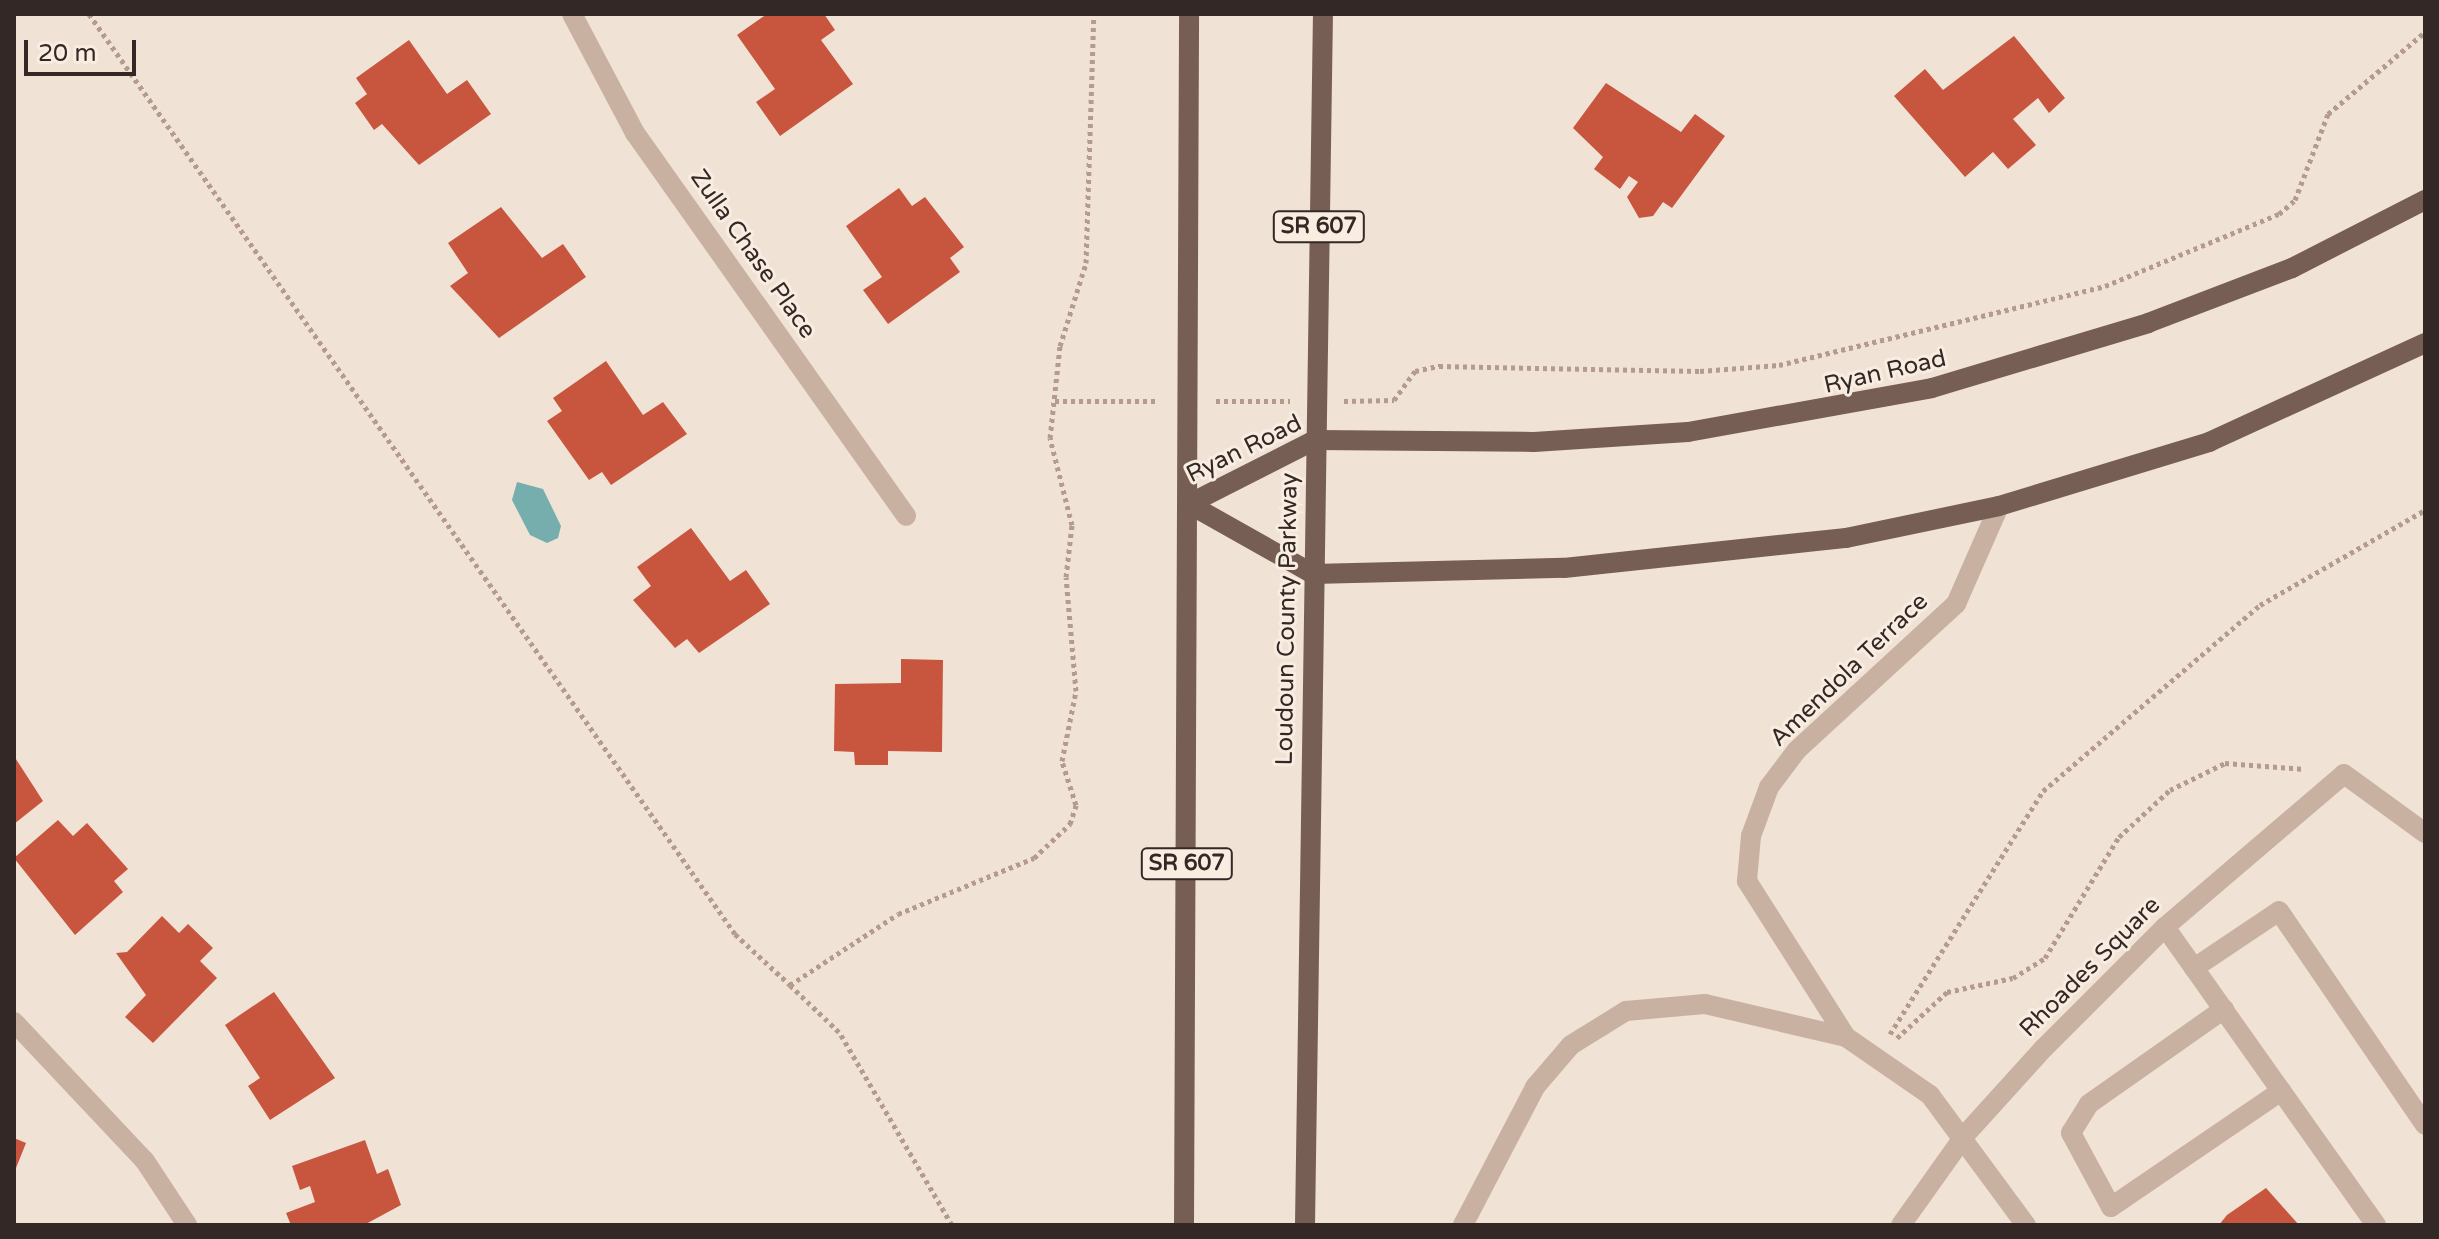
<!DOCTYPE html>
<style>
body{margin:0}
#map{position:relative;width:2439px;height:1239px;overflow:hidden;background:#f1e2d6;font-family:"Varela Round",sans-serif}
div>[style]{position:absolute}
.water>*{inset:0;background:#75aeac}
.building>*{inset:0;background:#c8553d}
.path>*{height:5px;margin-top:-2.5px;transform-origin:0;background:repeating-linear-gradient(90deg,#b49b8d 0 4px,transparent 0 8px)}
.minor>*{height:20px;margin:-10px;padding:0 10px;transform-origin:10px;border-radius:10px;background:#c9b1a2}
.major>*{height:20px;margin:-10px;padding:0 10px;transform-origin:10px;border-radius:10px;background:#765e55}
span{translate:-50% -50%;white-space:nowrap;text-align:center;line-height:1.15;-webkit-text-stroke:6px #f9ede2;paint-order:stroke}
.shield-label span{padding:2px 6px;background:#f9ede2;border:2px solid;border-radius:6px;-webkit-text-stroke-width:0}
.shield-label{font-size:22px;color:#332825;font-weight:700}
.street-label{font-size:24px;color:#332825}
.frame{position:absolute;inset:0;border:16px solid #332825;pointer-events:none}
.scale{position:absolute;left:24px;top:40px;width:112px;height:36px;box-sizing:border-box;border:4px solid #332825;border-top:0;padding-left:10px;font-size:24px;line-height:28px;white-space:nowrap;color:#332825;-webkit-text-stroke:6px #f9ede2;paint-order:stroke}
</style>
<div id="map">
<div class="water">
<div style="clip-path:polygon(517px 482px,543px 489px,561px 526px,558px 538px,547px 543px,530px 535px,512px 500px)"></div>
</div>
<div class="building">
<div style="clip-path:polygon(767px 14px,824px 14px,835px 30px,821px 40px,853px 84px,780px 136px,756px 102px,775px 89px,737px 35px)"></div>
<div style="clip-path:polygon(2014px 36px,2065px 98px,2049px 113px,2038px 98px,2013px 119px,2036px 145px,2008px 169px,1993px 152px,1965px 177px,1894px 96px,1925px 69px,1943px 90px)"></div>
<div style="clip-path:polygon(409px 40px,447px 94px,467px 80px,491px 114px,419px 165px,382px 124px,374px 130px,355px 103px,367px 94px,356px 78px)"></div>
<div style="clip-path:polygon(1606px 83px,1681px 132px,1695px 114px,1725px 136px,1672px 208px,1663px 202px,1653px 216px,1639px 218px,1627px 197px,1638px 182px,1629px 176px,1620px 189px,1594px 169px,1603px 157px,1573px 128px)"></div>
<div style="clip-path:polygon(899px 188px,912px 206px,925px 197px,964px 247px,950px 258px,960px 272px,888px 324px,863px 290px,882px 277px,846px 226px)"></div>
<div style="clip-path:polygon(501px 207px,542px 258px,563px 244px,586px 277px,499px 338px,450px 286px,468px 273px,448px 243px)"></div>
<div style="clip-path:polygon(606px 361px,643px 415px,663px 402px,687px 434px,611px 485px,602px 472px,589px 480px,547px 421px,562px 411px,553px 398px)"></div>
<div style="clip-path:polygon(691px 528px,730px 581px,746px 570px,770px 604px,699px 653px,687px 639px,675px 648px,633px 600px,651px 586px,637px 567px)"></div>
<div style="clip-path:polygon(901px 659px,943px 660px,942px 752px,888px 751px,888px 765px,855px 765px,854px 752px,834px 751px,835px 684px,901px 683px)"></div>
<div style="clip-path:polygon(14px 756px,43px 801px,14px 824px)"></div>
<div style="clip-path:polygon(58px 820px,73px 836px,87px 823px,128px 869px,114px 881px,123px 892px,75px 935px,14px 858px)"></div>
<div style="clip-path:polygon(162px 916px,179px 933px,188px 924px,213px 948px,200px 961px,217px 978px,153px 1043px,125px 1017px,146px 995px,116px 953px,127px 952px)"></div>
<div style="clip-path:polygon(274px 992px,335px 1078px,270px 1120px,248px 1086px,260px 1078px,225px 1025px)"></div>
<div style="clip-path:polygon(14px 1138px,26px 1143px,14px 1173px)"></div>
<div style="clip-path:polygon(365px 1140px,377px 1174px,388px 1169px,401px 1205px,364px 1225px,291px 1225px,286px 1213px,315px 1202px,310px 1186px,300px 1190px,292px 1166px)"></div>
<div style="clip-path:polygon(2266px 1188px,2299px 1225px,2219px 1225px,2227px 1215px)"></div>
</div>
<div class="path">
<div style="left:89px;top:14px;width:1124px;rotate:54.92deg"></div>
<div style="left:735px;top:934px;width:75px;rotate:42.8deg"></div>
<div style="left:1055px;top:401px;width:103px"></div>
<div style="left:1216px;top:401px;width:74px"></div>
<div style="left:1344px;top:401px;width:50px;rotate:-1.1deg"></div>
<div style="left:1394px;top:400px;width:36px;rotate:-54deg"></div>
<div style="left:1415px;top:371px;width:25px;rotate:-12deg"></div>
<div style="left:1439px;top:366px;width:261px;rotate:1.1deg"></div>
<div style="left:1700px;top:371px;width:79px;rotate:-4.3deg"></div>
<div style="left:1779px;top:365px;width:335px;rotate:-13.6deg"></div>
<div style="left:2105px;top:286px;width:188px;rotate:-22.5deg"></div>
<div style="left:2279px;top:214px;width:21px;rotate:-41deg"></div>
<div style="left:2295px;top:200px;width:92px;rotate:-69deg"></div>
<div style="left:2328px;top:114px;width:127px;rotate:-40.2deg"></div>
<div style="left:1890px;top:1034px;width:287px;rotate:-57.8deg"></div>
<div style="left:2043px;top:791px;width:286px;rotate:-40.6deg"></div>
<div style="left:2260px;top:605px;width:190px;rotate:-29.9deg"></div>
<div style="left:1897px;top:1038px;width:68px;rotate:-42.6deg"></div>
<div style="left:1947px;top:992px;width:67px;rotate:-12deg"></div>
<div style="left:2013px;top:978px;width:38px;rotate:-32deg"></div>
<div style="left:2045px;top:958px;width:142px;rotate:-58.6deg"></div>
<div style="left:2119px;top:837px;width:69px;rotate:-42.7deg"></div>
<div style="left:2170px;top:790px;width:61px;rotate:-26.1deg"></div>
<div style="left:2225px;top:763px;width:79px;rotate:4.3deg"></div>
<div style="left:952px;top:1225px;width:224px;rotate:-120.3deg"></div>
<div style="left:839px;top:1032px;width:68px;rotate:-136.2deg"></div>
<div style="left:790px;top:985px;width:129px;rotate:-33.3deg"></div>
<div style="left:898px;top:914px;width:147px;rotate:-22.4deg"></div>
<div style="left:1034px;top:858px;width:50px;rotate:-43.4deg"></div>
<div style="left:1070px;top:824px;width:20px;rotate:-72deg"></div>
<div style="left:1076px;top:805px;width:46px;rotate:-107.7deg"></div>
<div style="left:1062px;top:761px;width:71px;rotate:-78.7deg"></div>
<div style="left:1076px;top:691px;width:114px;rotate:-95deg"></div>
<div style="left:1066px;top:577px;width:52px;rotate:-83.4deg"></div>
<div style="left:1072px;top:525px;width:90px;rotate:-104.2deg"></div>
<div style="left:1050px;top:438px;width:93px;rotate:-83.8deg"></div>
<div style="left:1060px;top:346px;width:87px;rotate:-72.6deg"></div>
<div style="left:1086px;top:263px;width:249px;rotate:-88.2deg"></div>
</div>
<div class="minor">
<div style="left:572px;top:14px;width:135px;rotate:62.1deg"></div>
<div style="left:635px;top:133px;width:469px;rotate:54.7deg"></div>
<div style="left:2165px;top:927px;width:365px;rotate:54.7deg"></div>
<div style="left:2194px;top:968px;width:102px;rotate:-33.8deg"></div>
<div style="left:2279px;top:911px;width:259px;rotate:55.7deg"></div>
<div style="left:2224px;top:1009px;width:165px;rotate:144.9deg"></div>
<div style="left:2089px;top:1104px;width:34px;rotate:122deg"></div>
<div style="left:2071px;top:1133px;width:84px;rotate:61.6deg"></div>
<div style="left:2111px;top:1207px;width:206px;rotate:-34.3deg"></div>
<div style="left:14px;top:1022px;width:191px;rotate:46.7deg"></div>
<div style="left:145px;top:1161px;width:77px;rotate:56.7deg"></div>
<div style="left:1846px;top:1037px;width:102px;rotate:34.6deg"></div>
<div style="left:1930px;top:1095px;width:162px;rotate:53.6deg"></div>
<div style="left:1463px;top:1225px;width:156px;rotate:-62.4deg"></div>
<div style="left:1535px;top:1087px;width:55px;rotate:-49.4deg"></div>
<div style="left:1571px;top:1045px;width:65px;rotate:-31.7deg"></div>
<div style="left:1626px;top:1011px;width:79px;rotate:-5.1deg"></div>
<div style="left:1705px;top:1004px;width:145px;rotate:13.2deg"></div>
<div style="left:1846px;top:1037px;width:185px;rotate:-122.4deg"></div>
<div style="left:1747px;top:881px;width:45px;rotate:-84.9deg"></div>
<div style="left:1751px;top:836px;width:52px;rotate:-69.8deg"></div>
<div style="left:1769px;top:787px;width:46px;rotate:-52.9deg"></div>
<div style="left:1797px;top:750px;width:216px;rotate:-42.6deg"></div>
<div style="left:1956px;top:604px;width:107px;rotate:-66.3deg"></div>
<div style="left:1901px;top:1225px;width:110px;rotate:-54.6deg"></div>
<div style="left:1965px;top:1135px;width:118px;rotate:-47.8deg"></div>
<div style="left:2044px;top:1048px;width:171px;rotate:-45deg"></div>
<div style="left:2165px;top:927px;width:235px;rotate:-40.5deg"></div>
<div style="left:2344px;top:774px;width:100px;rotate:36.1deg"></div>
</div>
<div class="major">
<div style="left:1189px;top:504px;width:141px;rotate:-26.9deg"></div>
<div style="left:1315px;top:440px;width:219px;rotate:0.5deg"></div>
<div style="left:1534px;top:442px;width:154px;rotate:-3.7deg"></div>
<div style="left:1688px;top:432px;width:248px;rotate:-10.2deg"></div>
<div style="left:1932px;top:388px;width:226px;rotate:-16.7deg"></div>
<div style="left:2148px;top:323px;width:154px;rotate:-20.9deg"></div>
<div style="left:2292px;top:268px;width:149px;rotate:-27.1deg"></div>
<div style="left:1189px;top:504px;width:142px;rotate:29.4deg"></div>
<div style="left:1313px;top:574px;width:251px;rotate:-1.4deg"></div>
<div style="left:1564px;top:568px;width:284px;rotate:-6.1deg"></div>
<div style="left:1846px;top:538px;width:156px;rotate:-11.8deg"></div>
<div style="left:1999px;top:506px;width:220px;rotate:-16.9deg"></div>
<div style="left:2209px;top:442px;width:238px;rotate:-24.6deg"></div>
<div style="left:1184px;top:1225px;width:1211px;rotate:-89.76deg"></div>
<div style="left:1305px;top:1225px;width:1211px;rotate:-89.15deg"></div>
</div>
<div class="shield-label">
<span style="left:1319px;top:227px">SR 607</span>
<span style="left:1187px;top:864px">SR 607</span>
</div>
<div class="street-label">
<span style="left:753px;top:254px;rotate:55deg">Zulla Chase Place</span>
<span style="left:1885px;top:372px;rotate:-13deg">Ryan Road</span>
<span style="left:1244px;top:449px;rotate:-26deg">Ryan Road</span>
<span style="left:1287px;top:619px;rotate:-89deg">Loudoun County Parkway</span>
<span style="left:1849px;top:670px;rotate:-44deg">Amendola Terrace</span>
<span style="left:2090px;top:967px;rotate:-45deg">Rhoades Square</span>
</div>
<div class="frame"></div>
<div class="scale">20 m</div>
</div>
